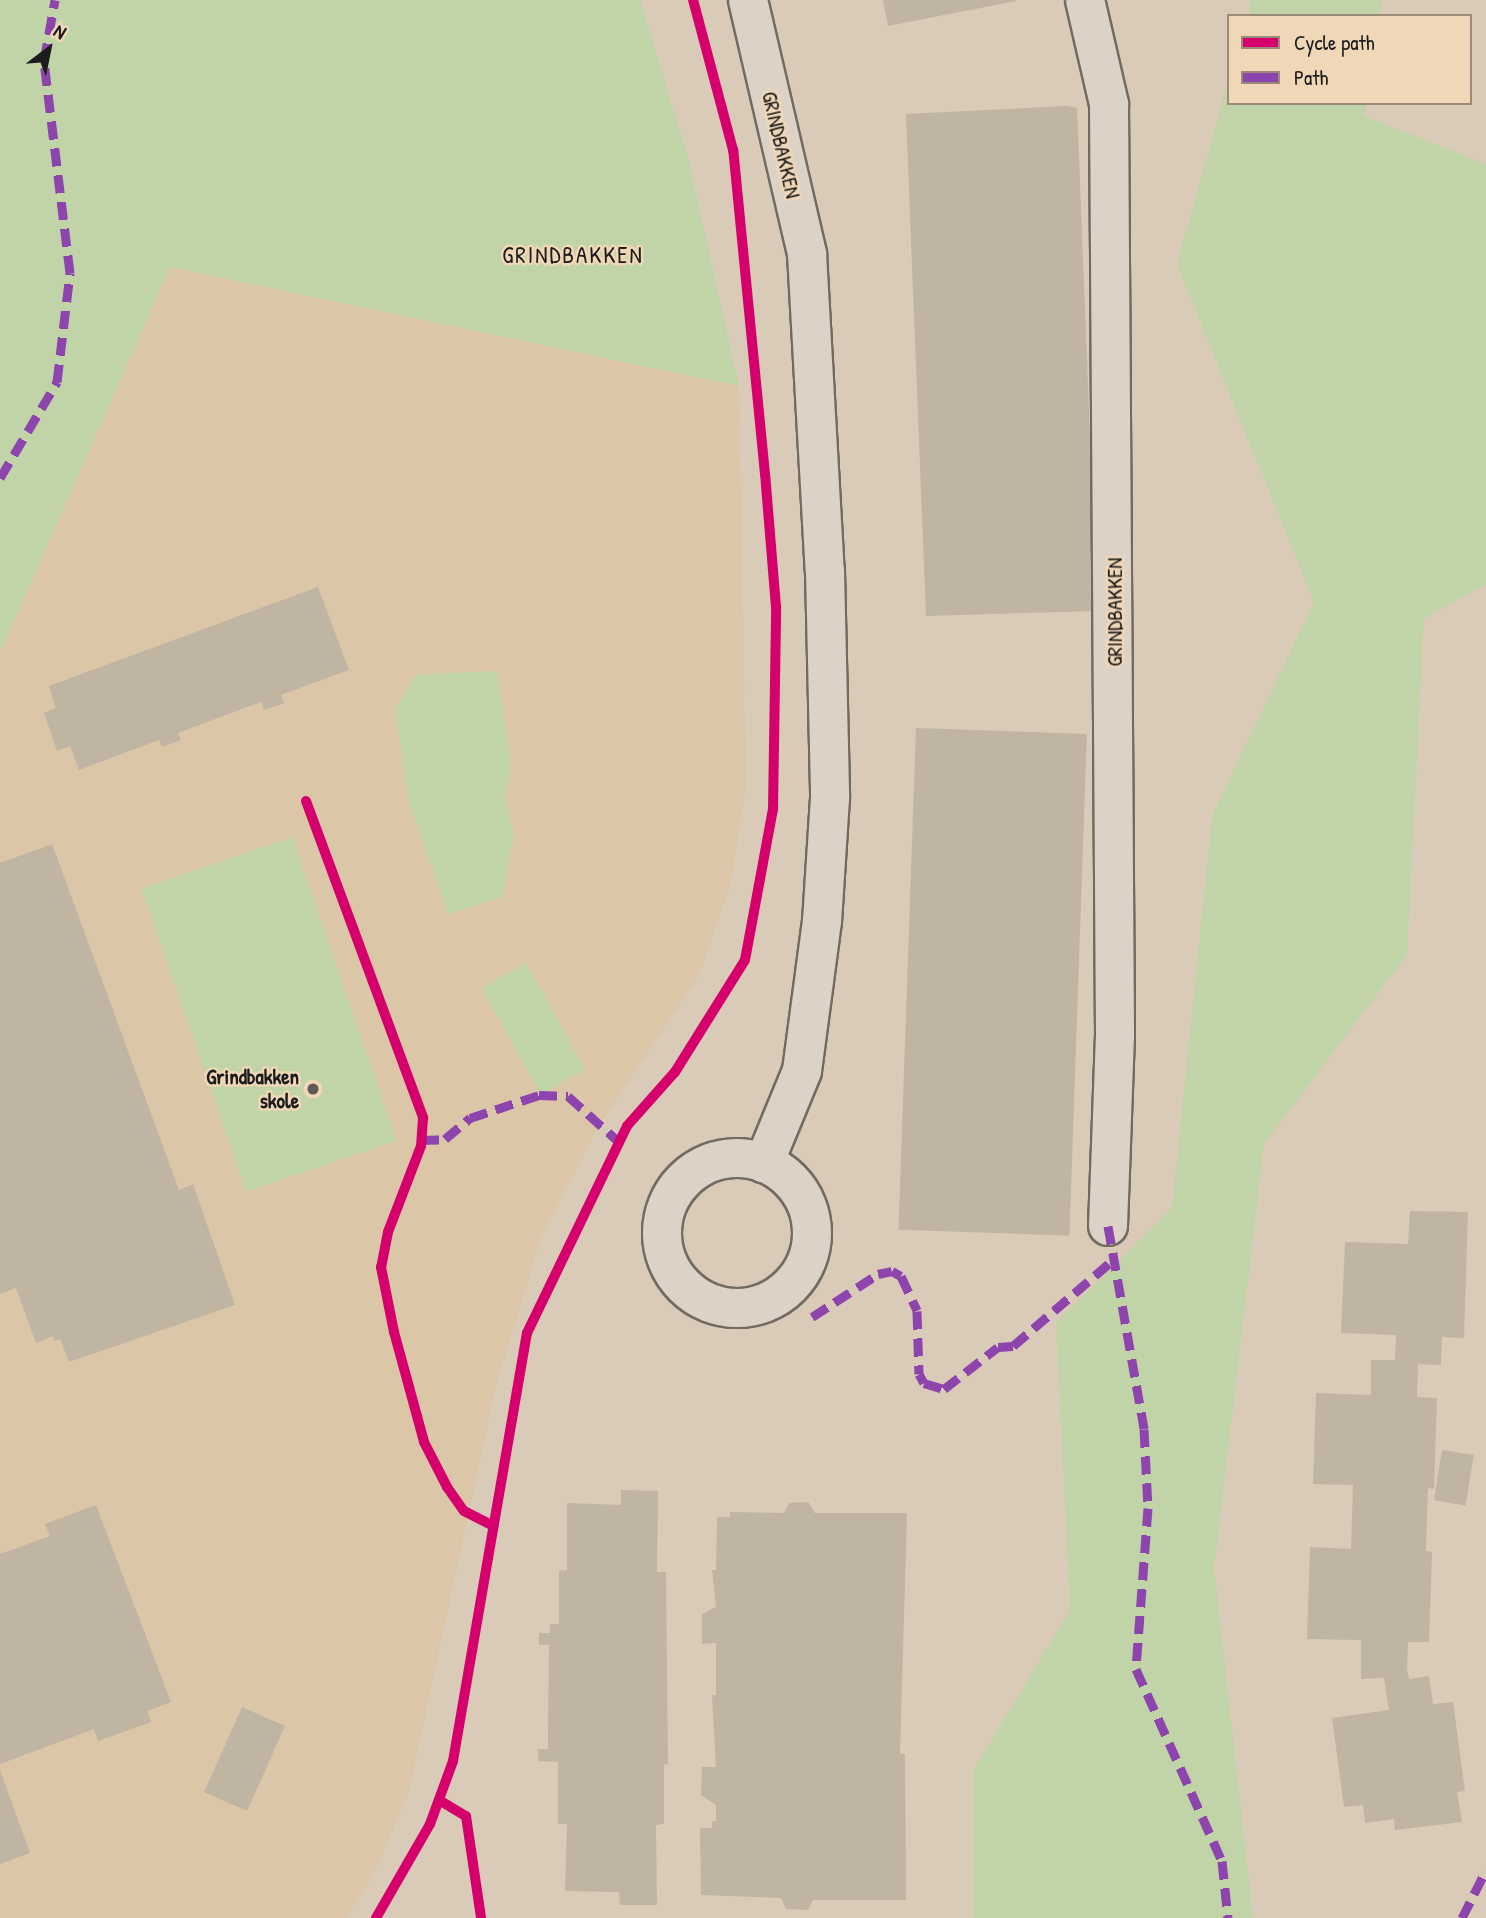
<!DOCTYPE html>
<style>
body{margin:0}
#map{position:relative;width:1486px;height:1918px;overflow:hidden;background:#d9cbb7;font-family:"Patrick Hand",sans-serif}
div>[style]{position:absolute}
.built>*{inset:0;background:#dbc6a8}
.green>*{inset:0;background:#c1d4a7;transform-origin:0 0}
.building>*{inset:0;background:#c0b4a3;transform-origin:0 0}
.roads{filter:drop-shadow(2px 0 #716b62) drop-shadow(-2px 0 #716b62) drop-shadow(0 2px #716b62) drop-shadow(0 -2px #716b62)}
.minor>*{height:38px;margin:-19px;padding:0 19px;transform-origin:19px;border-radius:19px;background:#dcd3c6}
.minor>.ring{margin:-19px;padding:0;box-sizing:content-box;background:none;border:38px solid #dcd3c6;border-radius:50%}
.quiet>*{height:9px;margin-top:-4.5px;transform-origin:0;background:repeating-linear-gradient(90deg,#8e44ad 0 18px,transparent 0 27px)}
.cycleway>*{height:10px;margin:-5px;padding:0 5px;transform-origin:5px;border-radius:5px;background:#d6006c}
.dots>*{width:19px;height:19px;translate:-50% -50%;box-sizing:border-box;border:4px solid #efd7b7;border-radius:50%}
span{translate:-50% -50%;white-space:nowrap;text-align:center;line-height:1.15;-webkit-text-stroke:5px #efd7b7;paint-order:stroke}
.street-label{font-size:21px;color:#1c1c1c}
.poi-label{font-size:21px;color:#1c1c1c;font-weight:700}
.right{translate:-100% -50%;text-align:right}
.neighbourhood-label{font-size:23px;color:#1c1c1c;letter-spacing:2px}
.legend{position:absolute;left:1227px;top:14px;width:245px;height:91px;box-sizing:border-box;background:#efd7b7;border:2px solid #9b8c79;margin:0;padding:9px 12px;list-style:none;font-size:21px;color:#1c1c1c}
.legend li{display:flex;align-items:center;gap:14px;height:35px}
.legend b{width:35px;border:2px solid #9b8c79}
.north{position:absolute;left:14px;top:14px;width:70px;height:70px;-webkit-text-stroke:5px #efd7b7;paint-order:stroke;rotate:32deg;font-size:19px;font-weight:700;line-height:28px;text-align:center;color:#1c1c1c}
.north::after{content:'';display:block;margin:auto;width:24px;height:32px;background:#1c1c1c;clip-path:polygon(50% 0,100% 100%,50% 72%,0 100%)}
</style>
<div id="map">
<div class="built">
<div style="clip-path:polygon(170px 267px,739px 386px,746px 785px,731px 883px,699px 976px,595px 1132px,541px 1239px,496px 1386px,408px 1796px,369px 1883px,346px 1918px,0 1918px,0 652px)"></div>
</div>
<div class="green">
<div style="clip-path:polygon(0 0,640px 0,687px 154px,739px 386px,170px 267px,0 652px)"></div>
<div style="left:1250px;top:0;width:131px;height:16px"></div>
<div style="clip-path:polygon(1229px 78px,1229px 103px,1366px 103px,1364px 116px,1486px 164px,1486px 584px,1424px 619px,1407px 955px,1264px 1144px,1214px 1568px,1253px 1918px,974px 1918px,974px 1769px,1070px 1610px,1056px 1323px,1172px 1208px,1212px 816px,1314px 602px,1177px 264px)"></div>
<div style="clip-path:polygon(497px 671px,511px 765px,505px 799px,514px 834px,502px 897px,448px 914px,408px 799px,395px 709px,416px 675px)"></div>
<div style="left:292px;top:837px;width:321px;height:159px;rotate:71deg"></div>
<div style="left:526px;top:963px;width:122px;height:51px;rotate:61deg"></div>
</div>
<div class="building">
<div style="clip-path:polygon(883px 0,1016px 0,1016px 1px,888px 26px)"></div>
<div style="clip-path:polygon(1067px 106px,1077px 108px,1097px 611px,926px 616px,906px 114px)"></div>
<div style="clip-path:polygon(318px 587px,349px 670px,281px 695px,284px 703px,264px 710px,261px 702px,178px 733px,181px 740px,162px 747px,159px 740px,79px 770px,70px 746px,57px 751px,44px 713px,56px 708px,49px 686px)"></div>
<div style="left:916px;top:728px;width:171px;height:502px;rotate:2deg"></div>
<div style="clip-path:polygon(52px 844px,179px 1190px,193px 1184px,235px 1305px,69px 1362px,60px 1339px,54px 1341px,53px 1336px,36px 1343px,16px 1288px,0 1294px,0 863px)"></div>
<div style="clip-path:polygon(1410px 1211px,1468px 1212px,1464px 1338px,1442px 1337px,1441px 1365px,1418px 1364px,1417px 1397px,1437px 1398px,1434px 1489px,1428px 1488px,1427px 1518px,1426px 1551px,1432px 1552px,1429px 1642px,1408px 1642px,1407px 1669px,1409px 1679px,1429px 1676px,1433px 1704px,1453px 1702px,1465px 1791px,1457px 1792px,1462px 1822px,1395px 1830px,1394px 1819px,1365px 1823px,1363px 1805px,1344px 1807px,1332px 1718px,1389px 1710px,1384px 1678px,1361px 1679px,1361px 1640px,1307px 1639px,1310px 1547px,1351px 1549px,1353px 1485px,1313px 1484px,1316px 1393px,1371px 1395px,1371px 1360px,1395px 1360px,1396px 1335px,1341px 1333px,1345px 1242px,1408px 1244px)"></div>
<div style="left:1442px;top:1450px;width:32px;height:51px;rotate:9deg"></div>
<div style="clip-path:polygon(621px 1490px,658px 1491px,657px 1572px,666px 1572px,668px 1765px,664px 1764px,664px 1824px,656px 1825px,657px 1905px,620px 1905px,619px 1892px,565px 1891px,567px 1824px,558px 1824px,558px 1762px,538px 1761px,538px 1749px,548px 1749px,548px 1729px,549px 1645px,539px 1645px,539px 1633px,550px 1633px,550px 1624px,559px 1624px,559px 1571px,567px 1570px,567px 1503px,621px 1505px)"></div>
<div style="clip-path:polygon(803px 1502px,809px 1503px,815px 1513px,907px 1513px,900px 1754px,905px 1754px,906px 1900px,813px 1900px,808px 1910px,786px 1909px,781px 1898px,701px 1895px,700px 1828px,712px 1828px,712px 1821px,716px 1821px,716px 1805px,701px 1795px,702px 1767px,716px 1767px,712px 1695px,716px 1695px,716px 1643px,702px 1644px,702px 1614px,716px 1607px,712px 1570px,716px 1570px,717px 1517px,730px 1517px,730px 1512px,784px 1513px,789px 1503px)"></div>
<div style="clip-path:polygon(96px 1505px,171px 1702px,147px 1711px,151px 1722px,98px 1741px,94px 1729px,0 1764px,0 1554px,50px 1536px,45px 1524px)"></div>
<div style="left:242px;top:1707px;width:47px;height:93px;rotate:24deg"></div>
<div style="clip-path:polygon(0 1770px,30px 1853px,0 1864px)"></div>
</div>
<div class="roads">
<div class="minor">
<div style="left:748px;top:0;width:261px;rotate:76.9deg"></div>
<div style="left:807px;top:254px;width:318px;rotate:86.8deg"></div>
<div style="left:825px;top:571px;width:227px;rotate:88.7deg"></div>
<div style="left:830px;top:798px;width:123px;rotate:93.7deg"></div>
<div style="left:822px;top:921px;width:151px;rotate:97.6deg"></div>
<div style="left:802px;top:1071px;width:100px;rotate:112.4deg"></div>
<div style="left:1085px;top:0;width:107px;rotate:77deg"></div>
<div style="left:1109px;top:104px;width:931px;rotate:89.63deg"></div>
<div style="left:1115px;top:1035px;width:191px;rotate:92.1deg"></div>
<div class="ring" style="left:662px;top:1158px;width:112px;height:112px"></div>
</div>
</div>
<div class="quiet">
<div style="left:0;top:478px;width:112px;rotate:-59.3deg"></div>
<div style="left:57px;top:382px;width:110px;rotate:-83.2deg"></div>
<div style="left:70px;top:273px;width:214px;rotate:-97deg"></div>
<div style="left:44px;top:61px;width:62px;rotate:-79.8deg"></div>
<div style="left:421px;top:1140px;width:24px;rotate:-2deg"></div>
<div style="left:445px;top:1139px;width:33px;rotate:-40deg"></div>
<div style="left:470px;top:1118px;width:73px;rotate:-18.4deg"></div>
<div style="left:539px;top:1095px;width:29px;rotate:2deg"></div>
<div style="left:568px;top:1096px;width:69px;rotate:42deg"></div>
<div style="left:1108px;top:1226px;width:206px;rotate:79.9deg"></div>
<div style="left:1144px;top:1429px;width:79px;rotate:87.1deg"></div>
<div style="left:1148px;top:1508px;width:161px;rotate:94.3deg"></div>
<div style="left:1136px;top:1669px;width:210px;rotate:65.9deg"></div>
<div style="left:1222px;top:1861px;width:57px;rotate:84deg"></div>
<div style="left:812px;top:1317px;width:79px;rotate:-33.1deg"></div>
<div style="left:878px;top:1274px;width:14px;rotate:-12deg"></div>
<div style="left:892px;top:1271px;width:10px;rotate:29deg"></div>
<div style="left:901px;top:1276px;width:38px;rotate:65deg"></div>
<div style="left:917px;top:1311px;width:63px;rotate:88.2deg"></div>
<div style="left:919px;top:1374px;width:10px;rotate:61deg"></div>
<div style="left:924px;top:1383px;width:21px;rotate:17deg"></div>
<div style="left:944px;top:1389px;width:68px;rotate:-37.9deg"></div>
<div style="left:998px;top:1347px;width:15px;rotate:-4deg"></div>
<div style="left:1013px;top:1346px;width:133px;rotate:-40.7deg"></div>
<div style="left:1462px;top:1918px;width:54px;rotate:-63.4deg"></div>
</div>
<div class="cycleway">
<div style="left:306px;top:801px;width:338px;rotate:69.7deg"></div>
<div style="left:423px;top:1118px;width:28px;rotate:94deg"></div>
<div style="left:421px;top:1146px;width:92px;rotate:111deg"></div>
<div style="left:388px;top:1232px;width:36px;rotate:101deg"></div>
<div style="left:381px;top:1267px;width:66px;rotate:78.7deg"></div>
<div style="left:394px;top:1332px;width:114px;rotate:74.7deg"></div>
<div style="left:424px;top:1442px;width:51px;rotate:62.9deg"></div>
<div style="left:447px;top:1487px;width:29px;rotate:55deg"></div>
<div style="left:464px;top:1511px;width:33px;rotate:27deg"></div>
<div style="left:439px;top:1800px;width:31px;rotate:31deg"></div>
<div style="left:466px;top:1816px;width:103px;rotate:81.6deg"></div>
<div style="left:376px;top:1918px;width:108px;rotate:-60.1deg"></div>
<div style="left:430px;top:1824px;width:67px;rotate:-69.9deg"></div>
<div style="left:453px;top:1761px;width:434px;rotate:-80.2deg"></div>
<div style="left:527px;top:1333px;width:230px;rotate:-64.2deg"></div>
<div style="left:627px;top:1126px;width:72px;rotate:-48.4deg"></div>
<div style="left:675px;top:1072px;width:132px;rotate:-58deg"></div>
<div style="left:745px;top:960px;width:154px;rotate:-79.5deg"></div>
<div style="left:773px;top:809px;width:202px;rotate:-89.1deg"></div>
<div style="left:776px;top:607px;width:133px;rotate:-94.7deg"></div>
<div style="left:765px;top:474px;width:326px;rotate:-95.6deg"></div>
<div style="left:733px;top:150px;width:155px;rotate:-104.9deg"></div>
</div>
<div class="dots">
<div style="left:313px;top:1089px;background:#5e5952"></div>
</div>
<div class="street-label">
<span style="left:781px;top:145px;rotate:77deg">GRINDBAKKEN</span>
<span style="left:1115px;top:612px;rotate:-90deg">GRINDBAKKEN</span>
</div>
<div class="poi-label">
<span class="right" style="left:299px;top:1089px">Grindbakken<br>skole</span>
</div>
<div class="neighbourhood-label">
<span style="left:573px;top:255px">GRINDBAKKEN</span>
</div>
<ul class="legend">
<li><b style="height:9px;background:#d6006c"></b>Cycle path</li>
<li><b style="height:9px;background:#8e44ad"></b>Path</li>
</ul>
<div class="north">N</div>
</div>
